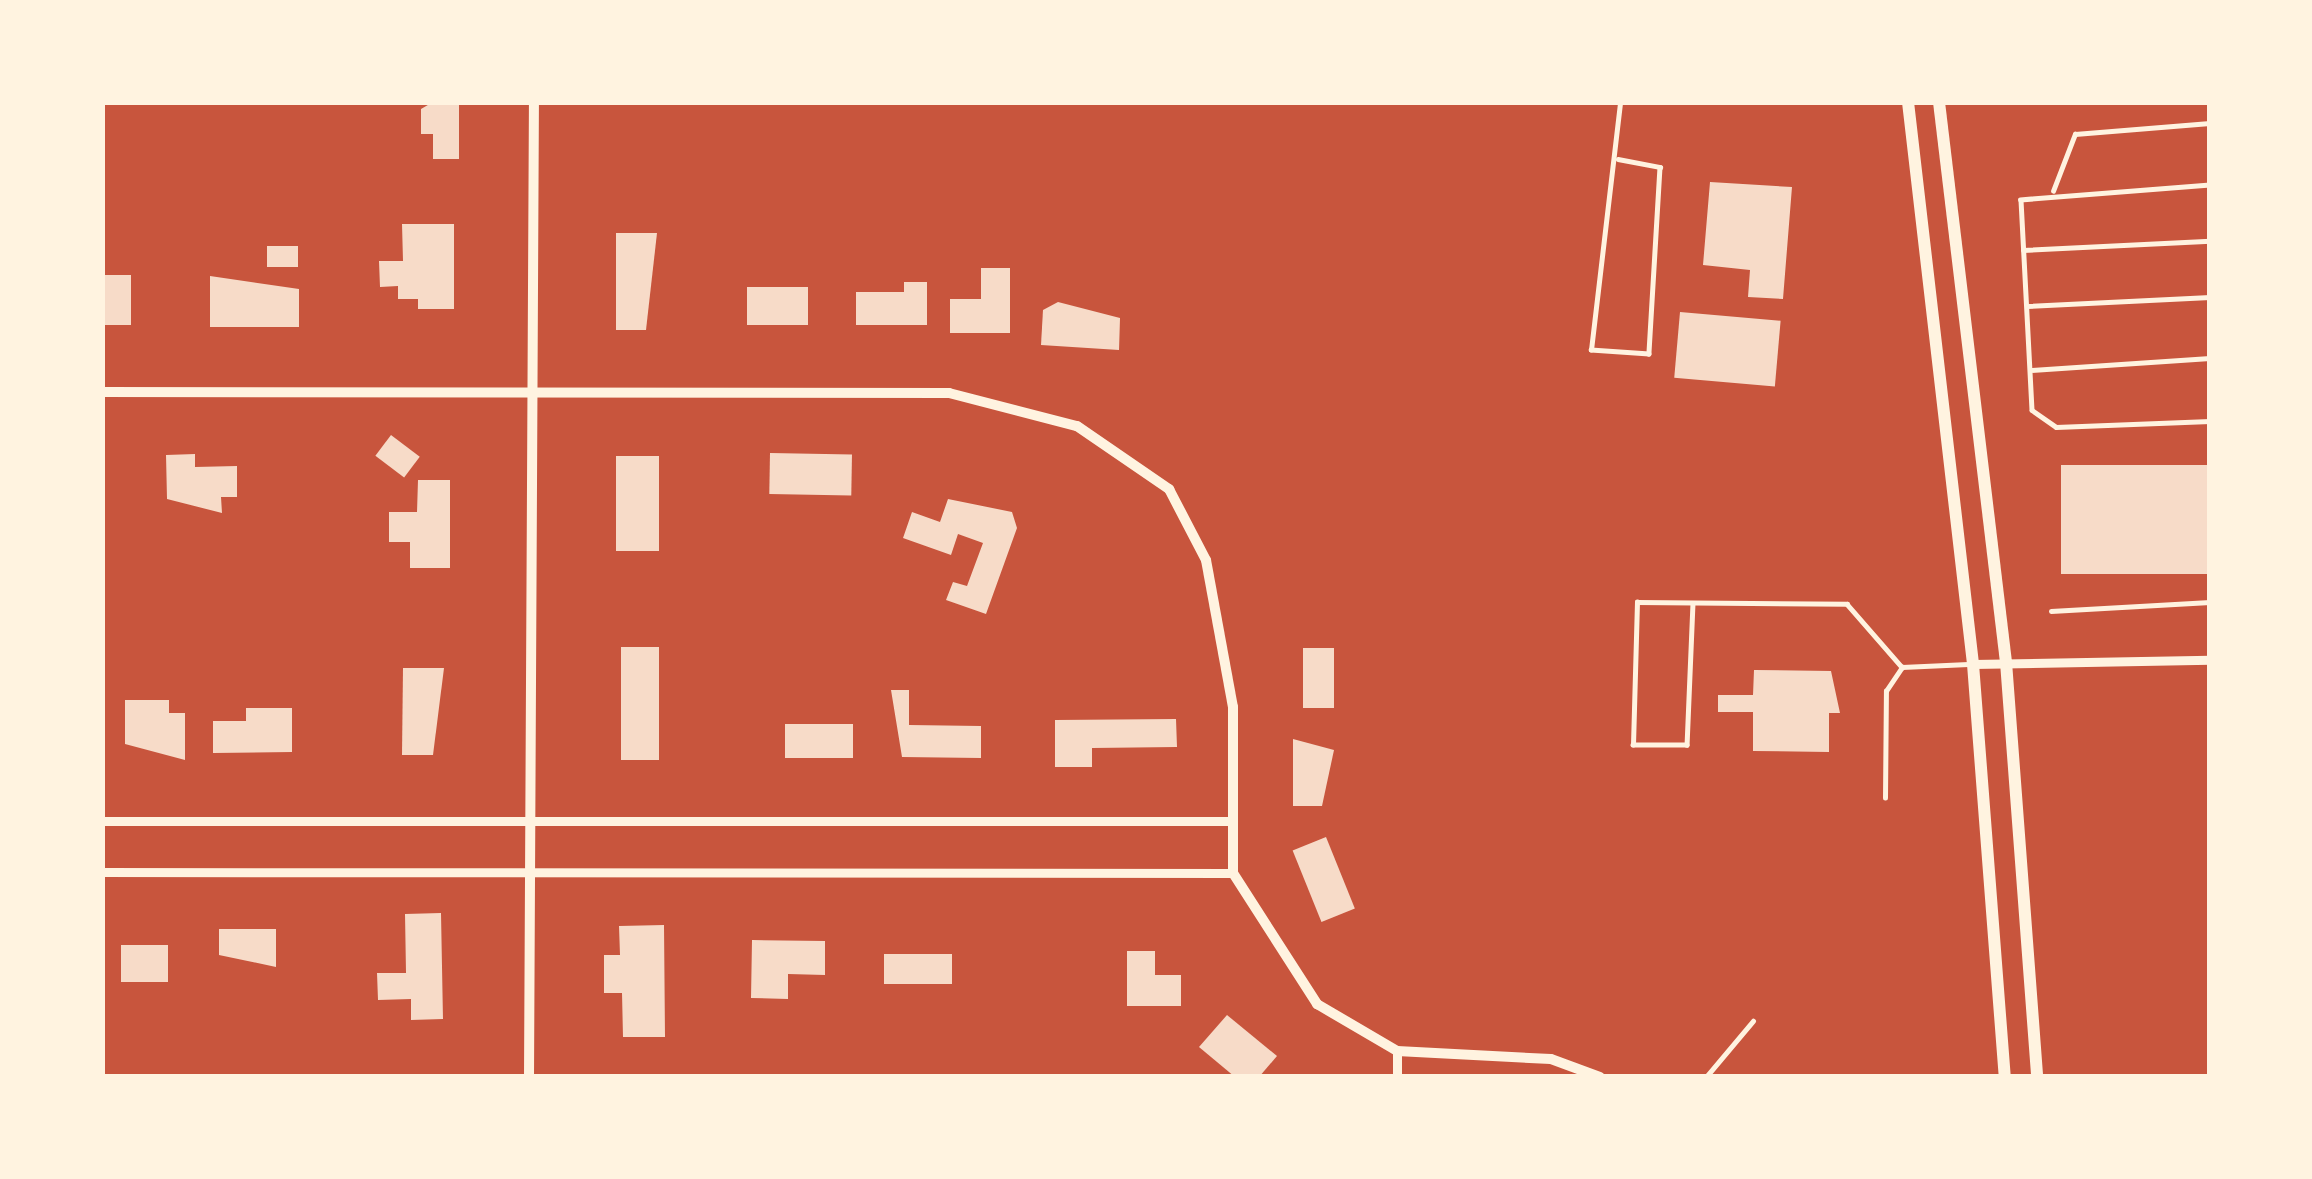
<!DOCTYPE html>
<style>
body{margin:0}
#map{position:relative;width:2312px;height:1179px;overflow:hidden;background:#c8553d;font-family:Roboto,sans-serif}
div>[style]{position:absolute}
.building>*{inset:0;background:#f7dbc8;transform-origin:0 0}
.service>*{height:4.5px;margin:-2.25px;padding:0 2.25px;transform-origin:2.25px;border-radius:2.25px;background:#fff3e0}
.minor>*{height:9px;margin:-4.5px;padding:0 4.5px;transform-origin:4.5px;border-radius:4.5px;background:#fff3e0}
.tertiary>*{height:10px;margin:-5px;padding:0 5px;transform-origin:5px;border-radius:5px;background:#fff3e0}
.secondary>*{height:12px;margin:-6px;padding:0 6px;transform-origin:6px;border-radius:6px;background:#fff3e0}
span{translate:-50% -50%;white-space:nowrap;text-align:center;line-height:1.15;-webkit-text-stroke:9px #fff3e0;paint-order:stroke}
.frame{position:absolute;inset:0;border:105px solid #fff3e0;pointer-events:none}
</style>
<div id="map">
<div class="building">
<div style="clip-path:polygon(433px 102px,459px 102px,459px 159px,433px 159px,433px 134px,421px 134px,421px 109px)"></div>
<div style="clip-path:polygon(1710px 182px,1792px 187px,1783px 299px,1748px 297px,1750px 270px,1703px 265px)"></div>
<div style="clip-path:polygon(402px 224px,454px 224px,454px 309px,418px 309px,418px 299px,398px 299px,398px 286px,380px 287px,379px 261px,403px 261px)"></div>
<div style="clip-path:polygon(616px 233px,657px 233px,646px 330px,616px 330px)"></div>
<div style="left:267px;top:246px;width:31px;height:21px"></div>
<div style="clip-path:polygon(981px 268px,1010px 268px,1010px 333px,950px 333px,950px 299px,981px 299px)"></div>
<div style="left:102px;top:275px;width:29px;height:50px"></div>
<div style="clip-path:polygon(210px 276px,299px 289px,299px 327px,210px 327px)"></div>
<div style="clip-path:polygon(904px 282px,927px 282px,927px 325px,856px 325px,856px 292px,904px 292px)"></div>
<div style="left:747px;top:287px;width:61px;height:38px"></div>
<div style="clip-path:polygon(1058px 302px,1120px 318px,1119px 350px,1041px 345px,1043px 310px)"></div>
<div style="left:1680px;top:312px;width:101px;height:66px;rotate:5deg"></div>
<div style="left:391px;top:435px;width:36px;height:26px;rotate:37deg"></div>
<div style="left:770px;top:453px;width:82px;height:41px;rotate:1deg"></div>
<div style="clip-path:polygon(195px 454px,195px 467px,237px 466px,237px 497px,221px 497px,222px 513px,167px 499px,166px 455px)"></div>
<div style="left:616px;top:456px;width:43px;height:95px"></div>
<div style="left:2210px;top:465px;width:109px;height:149px;rotate:90deg"></div>
<div style="clip-path:polygon(418px 480px,450px 480px,450px 568px,410px 568px,410px 542px,389px 542px,389px 512px,417px 512px)"></div>
<div style="clip-path:polygon(948px 499px,1012px 512px,1017px 528px,986px 614px,946px 600px,953px 582px,967px 586px,983px 543px,958px 534px,951px 555px,903px 538px,912px 512px,940px 522px)"></div>
<div style="left:621px;top:647px;width:38px;height:113px"></div>
<div style="left:1303px;top:648px;width:31px;height:60px"></div>
<div style="clip-path:polygon(403px 668px,444px 668px,433px 755px,402px 755px)"></div>
<div style="clip-path:polygon(1754px 670px,1831px 671px,1840px 713px,1829px 713px,1829px 752px,1753px 751px,1753px 712px,1718px 712px,1718px 695px,1753px 695px)"></div>
<div style="clip-path:polygon(891px 690px,909px 690px,909px 725px,981px 726px,981px 758px,902px 757px)"></div>
<div style="clip-path:polygon(125px 700px,169px 700px,169px 713px,185px 713px,185px 760px,125px 744px)"></div>
<div style="clip-path:polygon(246px 708px,292px 708px,292px 752px,213px 753px,213px 721px,246px 721px)"></div>
<div style="clip-path:polygon(1176px 719px,1177px 747px,1092px 748px,1092px 767px,1055px 767px,1055px 720px)"></div>
<div style="left:785px;top:724px;width:68px;height:34px"></div>
<div style="clip-path:polygon(1293px 739px,1334px 750px,1322px 806px,1293px 806px)"></div>
<div style="left:1326px;top:837px;width:77px;height:36px;rotate:68deg"></div>
<div style="clip-path:polygon(441px 913px,443px 1019px,411px 1020px,411px 999px,378px 1000px,377px 973px,406px 973px,405px 914px)"></div>
<div style="clip-path:polygon(664px 925px,665px 1037px,623px 1037px,622px 993px,604px 993px,604px 955px,620px 955px,619px 926px)"></div>
<div style="clip-path:polygon(219px 929px,276px 929px,276px 967px,219px 955px)"></div>
<div style="clip-path:polygon(752px 940px,825px 941px,825px 975px,788px 974px,788px 999px,751px 998px)"></div>
<div style="left:121px;top:945px;width:47px;height:37px"></div>
<div style="clip-path:polygon(1127px 951px,1155px 951px,1155px 975px,1181px 975px,1181px 1006px,1127px 1006px)"></div>
<div style="left:884px;top:954px;width:68px;height:30px"></div>
<div style="clip-path:polygon(1227px 1015px,1277px 1056px,1259px 1077px,1235px 1077px,1199px 1047px)"></div>
</div>
<div class="service">
<div style="left:1618px;top:159px;width:43px;rotate:10.8deg"></div>
<div style="left:1660px;top:167px;width:187px;rotate:93.4deg"></div>
<div style="left:1649px;top:354px;width:58px;rotate:-176.1deg"></div>
<div style="left:1591px;top:350px;width:250px;rotate:-83.3deg"></div>
<div style="left:2210px;top:185px;width:190px;rotate:175.5deg"></div>
<div style="left:2021px;top:200px;width:210px;rotate:87deg"></div>
<div style="left:2032px;top:410px;width:29px;rotate:35deg"></div>
<div style="left:2056px;top:427px;width:154px;rotate:-2.2deg"></div>
<div style="left:2053px;top:191px;width:61px;rotate:-68.9deg"></div>
<div style="left:2075px;top:134px;width:135px;rotate:-4.7deg"></div>
<div style="left:2023px;top:250px;width:187px;rotate:-2.8deg"></div>
<div style="left:2027px;top:306px;width:183px;rotate:-2.8deg"></div>
<div style="left:2030px;top:370px;width:180px;rotate:-3.8deg"></div>
<div style="left:1693px;top:603px;width:142px;rotate:92.4deg"></div>
<div style="left:1687px;top:745px;width:54px;rotate:180deg"></div>
<div style="left:1633px;top:745px;width:143px;rotate:-88.4deg"></div>
<div style="left:1637px;top:602px;width:210px;rotate:0.5deg"></div>
<div style="left:1847px;top:604px;width:84px;rotate:48.9deg"></div>
<div style="left:1902px;top:667px;width:66px;rotate:-2.6deg"></div>
<div style="left:2051px;top:611px;width:159px;rotate:-3.2deg"></div>
<div style="left:1885px;top:798px;width:107px;rotate:-89.5deg"></div>
<div style="left:1886px;top:691px;width:29px;rotate:-56deg"></div>
<div style="left:1706px;top:1077px;width:73px;rotate:-50deg"></div>
</div>
<div class="minor">
<div style="left:1973px;top:664px;width:237px;rotate:-1deg"></div>
<div style="left:102px;top:821px;width:1131px"></div>
<div style="left:102px;top:872px;width:1131px;rotate:0.05deg"></div>
<div style="left:1397px;top:1077px;width:26px;rotate:-90deg"></div>
</div>
<div class="tertiary">
<div style="left:102px;top:392px;width:847px;rotate:0.07deg"></div>
<div style="left:949px;top:393px;width:132px;rotate:14.5deg"></div>
<div style="left:1077px;top:426px;width:112px;rotate:34.4deg"></div>
<div style="left:1169px;top:489px;width:80px;rotate:62.5deg"></div>
<div style="left:1206px;top:560px;width:149px;rotate:79.6deg"></div>
<div style="left:1233px;top:707px;width:166px;rotate:90deg"></div>
<div style="left:1233px;top:873px;width:156px;rotate:57.3deg"></div>
<div style="left:1317px;top:1004px;width:93px;rotate:30.4deg"></div>
<div style="left:1397px;top:1051px;width:154px;rotate:3deg"></div>
<div style="left:1551px;top:1059px;width:52px;rotate:20.2deg"></div>
<div style="left:529px;top:1077px;width:975px;rotate:-89.71deg"></div>
</div>
<div class="secondary">
<div style="left:1908px;top:102px;width:566px;rotate:83.4deg"></div>
<div style="left:1973px;top:664px;width:414px;rotate:85.6deg"></div>
<div style="left:1939px;top:102px;width:564px;rotate:83.18deg"></div>
<div style="left:2006px;top:662px;width:416px;rotate:85.7deg"></div>
</div>
<div class="frame"></div>
</div>
